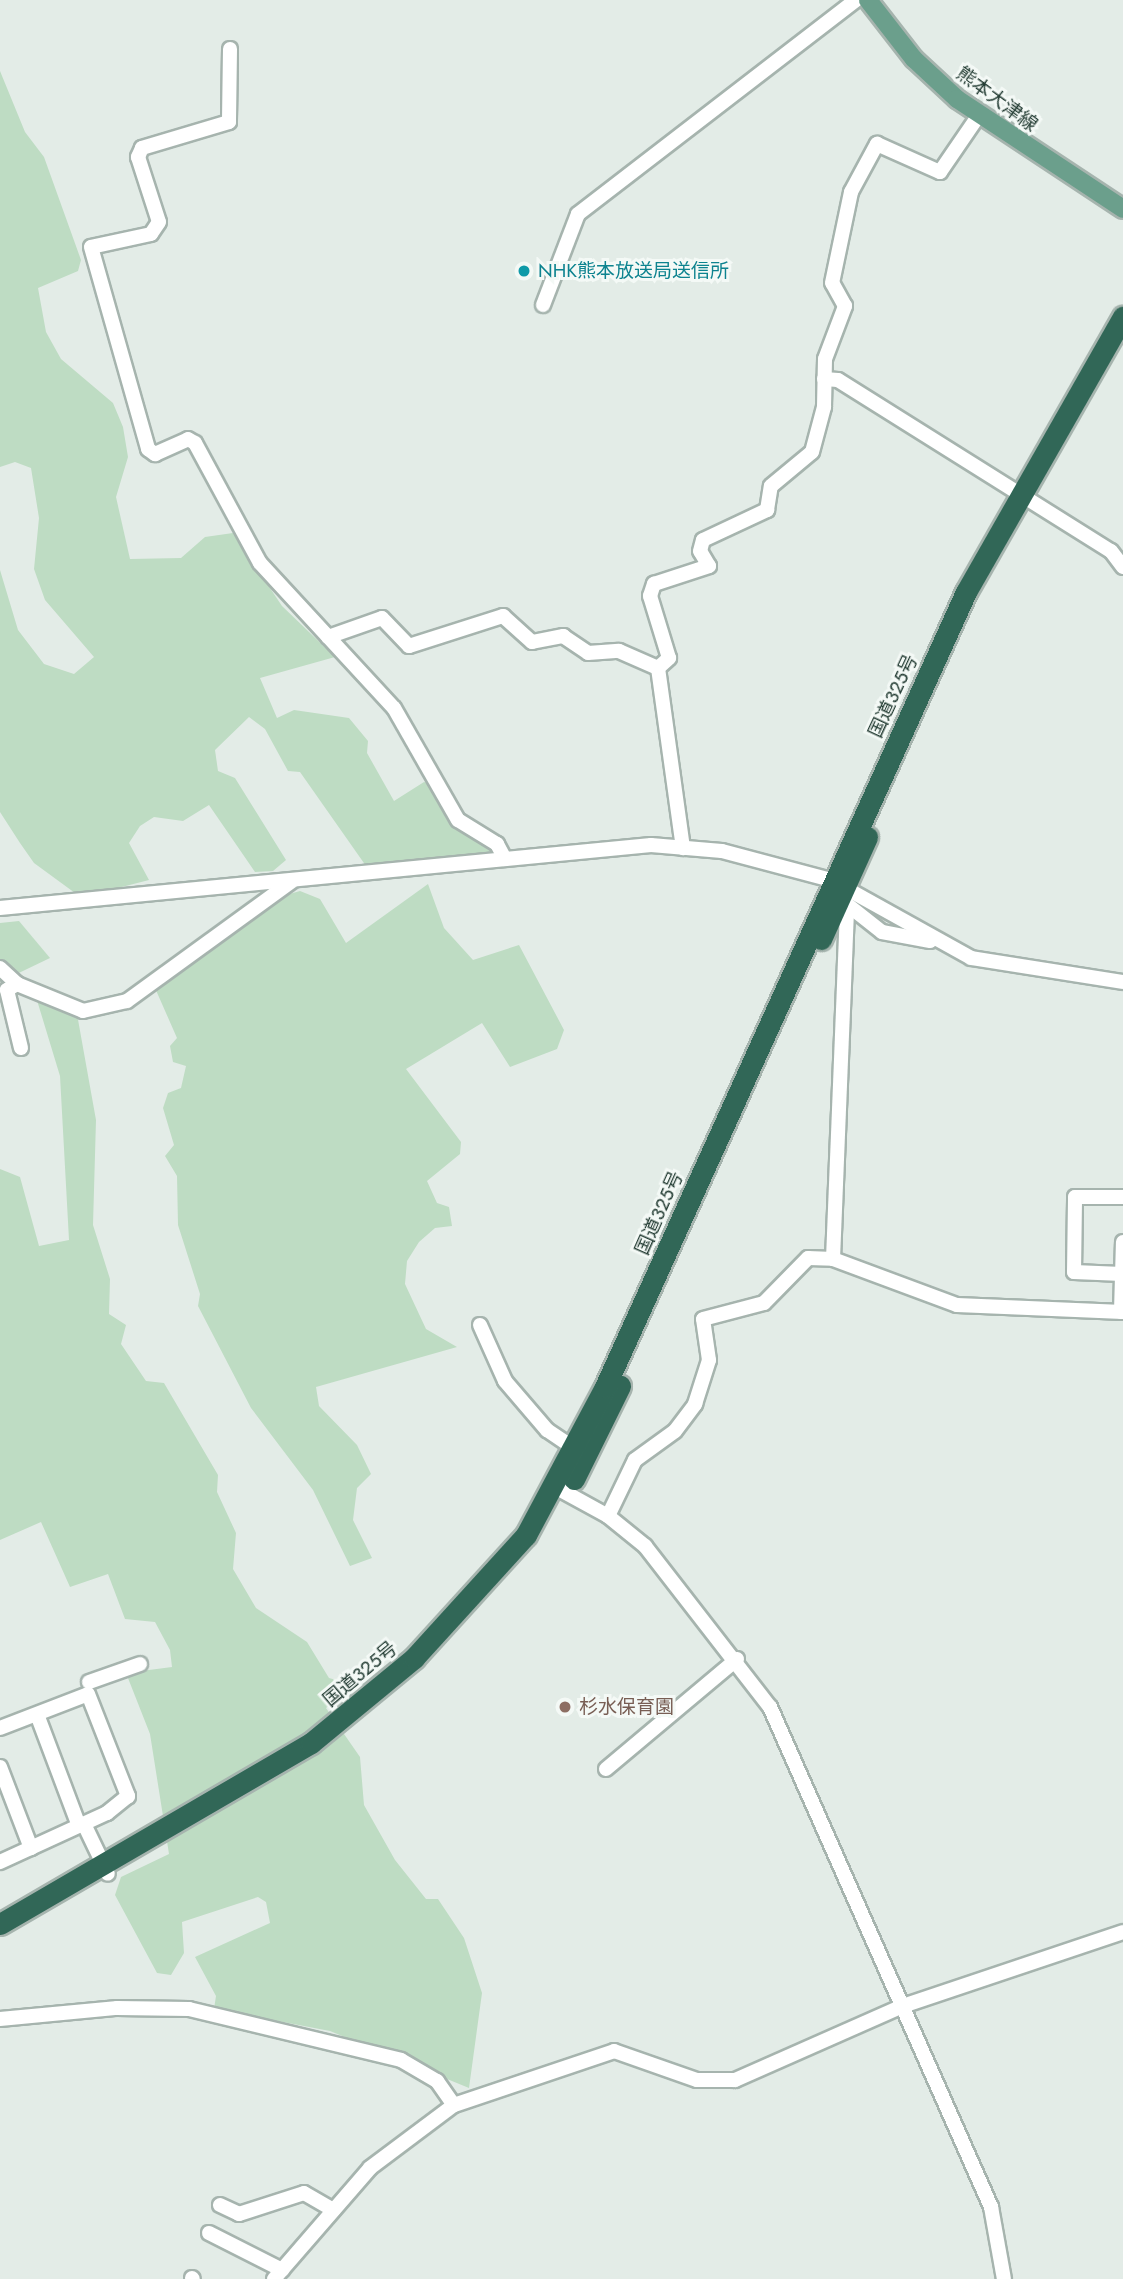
<!DOCTYPE html>
<meta charset="utf-8">
<style>
body{margin:0}
#map{position:relative;width:1123px;height:2279px;overflow:hidden;background:#e3ece7;font-family:Jost,"Noto Sans JP",sans-serif}
div>[style]{position:absolute}
.green>*{inset:0;background:#bedcc3}
.roads{filter:drop-shadow(2px 0 #a6b4ae) drop-shadow(-2px 0 #a6b4ae) drop-shadow(0 2px #a6b4ae) drop-shadow(0 -2px #a6b4ae)}
.minor>*{height:14px;margin:-7px;padding:0 7px;transform-origin:7px;border-radius:7px;background:#fff}
.major>*{height:18px;margin:-9px;padding:0 9px;transform-origin:9px;border-radius:9px;background:#6b9f8c}
.highway>*{height:21px;margin:-10.5px;padding:0 10.5px;transform-origin:10.5px;border-radius:10.5px;background:#316757}
.dots>*{width:19px;height:19px;translate:-50% -50%;box-sizing:border-box;border:4px solid #f4f9f6;border-radius:50%}
span{translate:-50% -50%;white-space:nowrap;text-align:center;line-height:1.15;-webkit-text-stroke:6px #f4f9f6;paint-order:stroke}
.street-label{font-size:19px;color:#243d34}
.culture-label{font-size:19px;color:#0d838f}
.left{translate:0 -50%;text-align:left}
.education-label{font-size:19px;color:#785e54}
</style>
<div id="map">
<div class="green">
<div style="clip-path:polygon(0 71px,25px 132px,44px 157px,81px 260px,78px 271px,38px 288px,46px 332px,61px 359px,113px 403px,123px 427px,128px 457px,116px 497px,130px 559px,181px 558px,205px 537px,233px 533px,282px 606px,335px 657px,260px 678px,277px 718px,294px 710px,349px 718px,368px 741px,367px 753px,394px 801px,424px 782px,432px 784px,494px 855px,366px 866px,300px 772px,288px 771px,265px 729px,249px 717px,215px 750px,218px 771px,235px 778px,286px 860px,273px 871px,255px 872px,209px 805px,183px 821px,154px 817px,140px 826px,129px 843px,149px 880px,110px 890px,75px 893px,34px 863px,20px 843px,0 812px,0 570px,18px 630px,44px 664px,74px 674px,94px 657px,45px 600px,34px 569px,39px 518px,31px 468px,15px 462px,0 467px)"></div>
<div style="clip-path:polygon(428px 884px,444px 928px,473px 960px,519px 945px,564px 1030px,557px 1049px,510px 1067px,482px 1023px,406px 1069px,461px 1142px,460px 1154px,427px 1181px,437px 1203px,449px 1207px,452px 1226px,435px 1228px,419px 1242px,407px 1261px,405px 1284px,426px 1329px,457px 1347px,316px 1387px,319px 1406px,357px 1445px,371px 1474px,357px 1488px,353px 1520px,372px 1558px,350px 1566px,313px 1490px,251px 1408px,198px 1306px,200px 1294px,178px 1225px,177px 1176px,165px 1156px,174px 1145px,163px 1108px,168px 1093px,181px 1088px,186px 1066px,173px 1062px,170px 1046px,177px 1038px,155px 988px,279px 897px,300px 891px,320px 899px,346px 943px)"></div>
<div style="clip-path:polygon(19px 921px,50px 958px,0 982px,0 923px)"></div>
<div style="clip-path:polygon(36px 997px,77px 1014px,96px 1120px,93px 1225px,110px 1279px,109px 1314px,126px 1325px,121px 1344px,146px 1381px,164px 1383px,218px 1475px,217px 1492px,236px 1533px,233px 1569px,256px 1608px,307px 1642px,329px 1678px,354px 1685px,326px 1708px,360px 1757px,364px 1805px,395px 1860px,426px 1899px,438px 1899px,464px 1938px,482px 1993px,469px 2088px,330px 2031px,214px 2009px,216px 1996px,195px 1957px,270px 1923px,266px 1902px,258px 1897px,182px 1922px,184px 1953px,171px 1975px,157px 1973px,115px 1895px,121px 1877px,169px 1854px,150px 1734px,126px 1673px,172px 1667px,170px 1650px,155px 1622px,125px 1619px,108px 1574px,70px 1587px,41px 1522px,0 1540px,0 1169px,20px 1177px,39px 1246px,69px 1240px,60px 1076px)"></div>
</div>
<div class="roads">
<div class="minor">
<div style="left:230px;top:49px;width:73px;rotate:90.8deg"></div>
<div style="left:229px;top:122px;width:91px;rotate:163.4deg"></div>
<div style="left:142px;top:148px;width:10px;rotate:114deg"></div>
<div style="left:138px;top:157px;width:68px;rotate:72.1deg"></div>
<div style="left:159px;top:222px;width:14px;rotate:124deg"></div>
<div style="left:151px;top:234px;width:61px;rotate:167.8deg"></div>
<div style="left:91px;top:247px;width:210px;rotate:74.2deg"></div>
<div style="left:148px;top:449px;width:9px;rotate:36deg"></div>
<div style="left:155px;top:454px;width:36px;rotate:-24deg"></div>
<div style="left:188px;top:439px;width:8px;rotate:30deg"></div>
<div style="left:195px;top:443px;width:136px;rotate:61.6deg"></div>
<div style="left:260px;top:563px;width:197px;rotate:47.3deg"></div>
<div style="left:394px;top:708px;width:129px;rotate:60.3deg"></div>
<div style="left:458px;top:820px;width:46px;rotate:31.6deg"></div>
<div style="left:497px;top:844px;width:17px;rotate:62deg"></div>
<div style="left:543px;top:305px;width:97px;rotate:-69deg"></div>
<div style="left:578px;top:214px;width:351px;rotate:-37.6deg"></div>
<div style="left:824px;top:379px;width:14px;rotate:4deg"></div>
<div style="left:838px;top:380px;width:322px;rotate:32.1deg"></div>
<div style="left:1111px;top:551px;width:20px;rotate:53deg"></div>
<div style="left:328px;top:637px;width:57px;rotate:-19.4deg"></div>
<div style="left:382px;top:618px;width:39px;rotate:46deg"></div>
<div style="left:409px;top:646px;width:99px;rotate:-17.7deg"></div>
<div style="left:503px;top:616px;width:39px;rotate:42deg"></div>
<div style="left:532px;top:642px;width:32px;rotate:-11deg"></div>
<div style="left:563px;top:636px;width:30px;rotate:34deg"></div>
<div style="left:588px;top:653px;width:31px;rotate:-4deg"></div>
<div style="left:619px;top:651px;width:43px;rotate:23.6deg"></div>
<div style="left:658px;top:668px;width:15px;rotate:-42deg"></div>
<div style="left:669px;top:658px;width:65px;rotate:-107deg"></div>
<div style="left:650px;top:596px;width:13px;rotate:-72deg"></div>
<div style="left:654px;top:584px;width:58px;rotate:-18.1deg"></div>
<div style="left:709px;top:566px;width:17px;rotate:-121deg"></div>
<div style="left:700px;top:551px;width:11px;rotate:-75deg"></div>
<div style="left:703px;top:540px;width:71px;rotate:-25.1deg"></div>
<div style="left:767px;top:510px;width:24px;rotate:-81deg"></div>
<div style="left:771px;top:486px;width:53px;rotate:-39.7deg"></div>
<div style="left:812px;top:452px;width:47px;rotate:-75.1deg"></div>
<div style="left:824px;top:407px;width:48px;rotate:-88.8deg"></div>
<div style="left:825px;top:359px;width:57px;rotate:-69.3deg"></div>
<div style="left:845px;top:306px;width:26px;rotate:-119deg"></div>
<div style="left:832px;top:283px;width:93px;rotate:-78.2deg"></div>
<div style="left:851px;top:192px;width:55px;rotate:-61.6deg"></div>
<div style="left:877px;top:144px;width:69px;rotate:24deg"></div>
<div style="left:940px;top:172px;width:69px;rotate:-55.6deg"></div>
<div style="left:658px;top:668px;width:182px;rotate:82.1deg"></div>
<div style="left:844px;top:902px;width:48px;rotate:38.3deg"></div>
<div style="left:882px;top:932px;width:49px;rotate:10.6deg"></div>
<div style="left:0;top:908px;width:654px;rotate:-5.53deg"></div>
<div style="left:651px;top:845px;width:71px;rotate:4.8deg"></div>
<div style="left:722px;top:851px;width:113px;rotate:14.9deg"></div>
<div style="left:831px;top:880px;width:160px;rotate:29.1deg"></div>
<div style="left:971px;top:958px;width:154px;rotate:9deg"></div>
<div style="left:0;top:968px;width:23px;rotate:43deg"></div>
<div style="left:21px;top:1048px;width:60px;rotate:-103.6deg"></div>
<div style="left:7px;top:990px;width:12px;rotate:-31deg"></div>
<div style="left:17px;top:984px;width:71px;rotate:22.2deg"></div>
<div style="left:83px;top:1011px;width:45px;rotate:-12.8deg"></div>
<div style="left:127px;top:1001px;width:203px;rotate:-36deg"></div>
<div style="left:833px;top:1259px;width:349px;rotate:-87.7deg"></div>
<div style="left:1122px;top:1274px;width:48px;rotate:-177.6deg"></div>
<div style="left:1074px;top:1272px;width:75px;rotate:-89.2deg"></div>
<div style="left:1075px;top:1197px;width:48px"></div>
<div style="left:1121px;top:1312px;width:70px;rotate:-88.4deg"></div>
<div style="left:480px;top:1325px;width:61px;rotate:65.9deg"></div>
<div style="left:505px;top:1381px;width:65px;rotate:49.4deg"></div>
<div style="left:547px;top:1430px;width:32px;rotate:34deg"></div>
<div style="left:557px;top:1488px;width:58px;rotate:28.8deg"></div>
<div style="left:608px;top:1516px;width:48px;rotate:39deg"></div>
<div style="left:645px;top:1546px;width:204px;rotate:52.2deg"></div>
<div style="left:770px;top:1707px;width:547px;rotate:66.15deg"></div>
<div style="left:991px;top:2207px;width:73px;rotate:79.8deg"></div>
<div style="left:608px;top:1516px;width:62px;rotate:-64.3deg"></div>
<div style="left:635px;top:1460px;width:49px;rotate:-35.9deg"></div>
<div style="left:675px;top:1431px;width:34px;rotate:-53deg"></div>
<div style="left:695px;top:1404px;width:46px;rotate:-72.3deg"></div>
<div style="left:709px;top:1360px;width:41px;rotate:-98.3deg"></div>
<div style="left:703px;top:1319px;width:63px;rotate:-14.7deg"></div>
<div style="left:764px;top:1303px;width:63px;rotate:-45.6deg"></div>
<div style="left:808px;top:1258px;width:25px;rotate:2deg"></div>
<div style="left:833px;top:1259px;width:132px;rotate:20.4deg"></div>
<div style="left:957px;top:1305px;width:166px;rotate:2.4deg"></div>
<div style="left:89px;top:1682px;width:54px;rotate:-19.4deg"></div>
<div style="left:38px;top:1717px;width:116px;rotate:69.4deg"></div>
<div style="left:0;top:1728px;width:94px;rotate:-21.1deg"></div>
<div style="left:88px;top:1694px;width:110px;rotate:68.6deg"></div>
<div style="left:128px;top:1796px;width:27px;rotate:141deg"></div>
<div style="left:107px;top:1813px;width:118px;rotate:155.4deg"></div>
<div style="left:0;top:1767px;width:87px;rotate:69.1deg"></div>
<div style="left:606px;top:1769px;width:171px;rotate:-40deg"></div>
<div style="left:84px;top:1824px;width:55px;rotate:64.4deg"></div>
<div style="left:0;top:2019px;width:118px;rotate:-5.4deg"></div>
<div style="left:117px;top:2008px;width:72px;rotate:0.8deg"></div>
<div style="left:189px;top:2009px;width:218px;rotate:13.5deg"></div>
<div style="left:401px;top:2060px;width:42px;rotate:30.3deg"></div>
<div style="left:437px;top:2081px;width:29px;rotate:55deg"></div>
<div style="left:220px;top:2205px;width:21px;rotate:25deg"></div>
<div style="left:239px;top:2214px;width:68px;rotate:-17.9deg"></div>
<div style="left:304px;top:2193px;width:34px;rotate:30deg"></div>
<div style="left:209px;top:2233px;width:82px;rotate:26.9deg"></div>
<div style="left:192px;top:2278px;width:1px;rotate:45deg"></div>
<div style="left:274px;top:2279px;width:147px;rotate:-49.1deg"></div>
<div style="left:370px;top:2168px;width:105px;rotate:-36.9deg"></div>
<div style="left:454px;top:2105px;width:169px;rotate:-18.6deg"></div>
<div style="left:614px;top:2051px;width:88px;rotate:19.3deg"></div>
<div style="left:697px;top:2080px;width:38px"></div>
<div style="left:735px;top:2080px;width:184px;rotate:-23.8deg"></div>
<div style="left:903px;top:2006px;width:232px;rotate:-18.6deg"></div>
</div>
<div class="major">
<div style="left:868px;top:0;width:75px;rotate:52.1deg"></div>
<div style="left:914px;top:59px;width:59px;rotate:42.9deg"></div>
<div style="left:957px;top:99px;width:199px;rotate:33.5deg"></div>
</div>
<div class="highway">
<div style="left:821px;top:939px;width:112px;rotate:-65.7deg"></div>
<div style="left:574px;top:1479px;width:104px;rotate:-63.7deg"></div>
<div style="left:0;top:1924px;width:360px;rotate:-30.2deg"></div>
<div style="left:311px;top:1743px;width:134px;rotate:-39.5deg"></div>
<div style="left:414px;top:1658px;width:166px;rotate:-47.7deg"></div>
<div style="left:526px;top:1535px;width:168px;rotate:-61.9deg"></div>
<div style="left:605px;top:1387px;width:873px;rotate:-65.58deg"></div>
<div style="left:966px;top:592px;width:317px;rotate:-60.3deg"></div>
</div>
</div>
<div class="dots">
<div style="left:524px;top:271px;background:#0f9aa8"></div>
<div style="left:565px;top:1707px;background:#8d6e63"></div>
</div>
<div class="street-label">
<span style="left:997px;top:99px;rotate:36deg">熊本大津線</span>
<span style="left:893px;top:696px;rotate:-65deg">国道325号</span>
<span style="left:659px;top:1213px;rotate:-66deg">国道325号</span>
<span style="left:360px;top:1674px;rotate:-40deg">国道325号</span>
</div>
<div class="culture-label">
<span class="left" style="left:538px;top:271px">NHK熊本放送局送信所</span>
</div>
<div class="education-label">
<span class="left" style="left:579px;top:1707px">杉水保育園</span>
</div>
</div>
